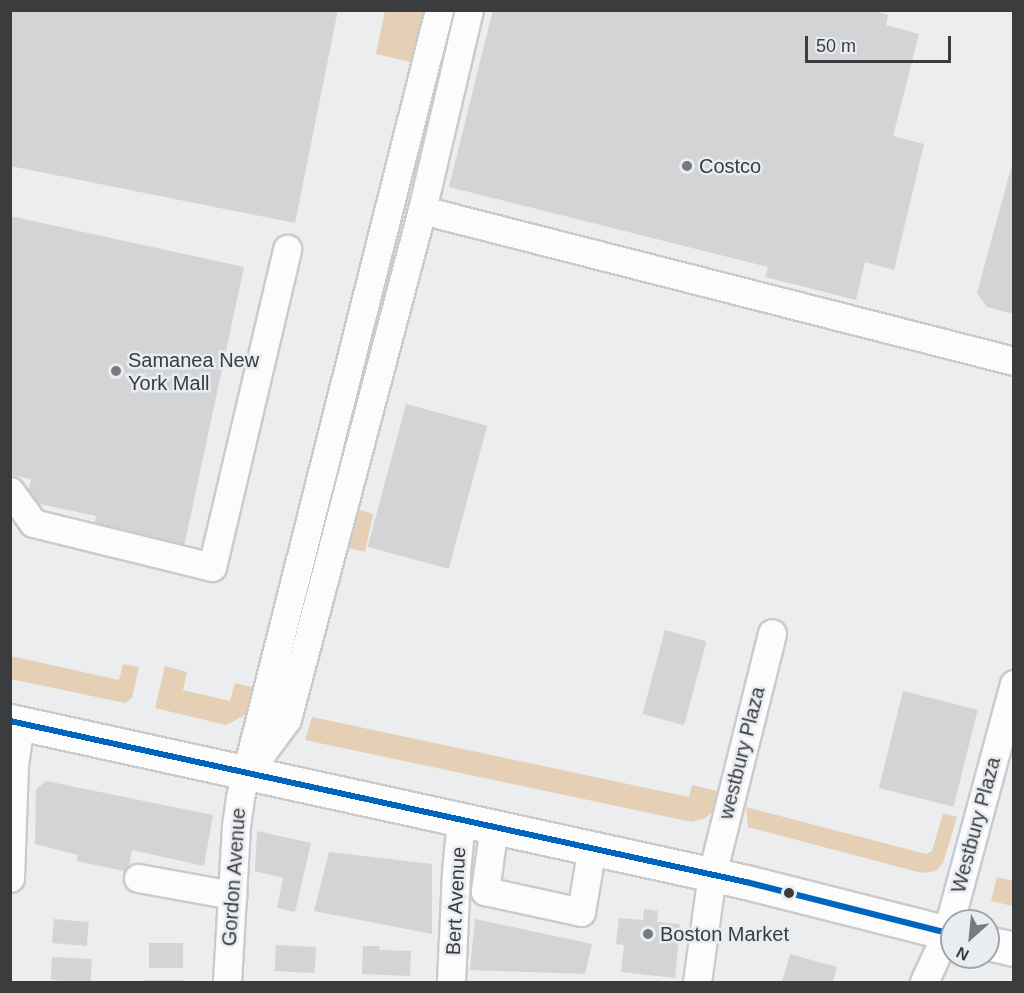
<!DOCTYPE html>
<style>
body{margin:0}
#map{position:relative;width:1024px;height:993px;overflow:hidden;background:#ebedef;font-family:Arial,sans-serif}
div>[style]{position:absolute}
.green>*{inset:0;background:#e5d0b6}
.building>*{inset:0;background:#d3d4d6;transform-origin:0 0}
.roads{filter:drop-shadow(2px 0 #c9cbcd) drop-shadow(-2px 0 #c9cbcd) drop-shadow(0 2px #c9cbcd) drop-shadow(0 -2px #c9cbcd)}
.minor>*{height:27px;margin:-13.5px;padding:0 13.5px;transform-origin:13.5px;border-radius:13.5px;background:#fcfcfd}
.major>*{height:33px;margin:-16.5px;padding:0 16.5px;transform-origin:16.5px;border-radius:16.5px;background:#fcfcfd}
.bus-1>*{height:6px;margin:-3px;padding:0 3px;transform-origin:3px;border-radius:3px;background:#0065bd}
.dots>*{width:16px;height:16px;translate:-50% -50%;box-sizing:border-box;border:3px solid #e9edf1;border-radius:50%}
span{translate:-50% -50%;white-space:nowrap;text-align:center;line-height:1.15;-webkit-text-stroke:5px #e9edf1;paint-order:stroke}
.poi-label{font-size:20px;color:#3b3c3e}
.left{translate:0 -50%;text-align:left}
.street-label{font-size:20px;color:#3b3c3e}
.frame{position:absolute;inset:0;border:12px solid #3b3c3e;pointer-events:none}
.north{position:absolute;left:940px;top:909px;width:60px;height:60px;box-sizing:border-box;background:#e9edf1;border:2px solid #a3a6a9;border-radius:50%;rotate:207deg;font-size:16px;font-weight:700;line-height:24px;text-align:center;color:#3b3c3e}
.north::after{content:'';display:block;margin:auto;width:21px;height:27px;background:#797a7c;clip-path:polygon(50% 0,100% 100%,50% 72%,0 100%)}
.scale{position:absolute;left:805px;top:36px;width:146px;height:27px;box-sizing:border-box;border:3px solid #3b3c3e;border-top:0;padding-left:8px;font-size:18px;line-height:21px;white-space:nowrap;color:#3b3c3e;-webkit-text-stroke:4px #e9edf1;paint-order:stroke}
</style>
<div id="map">
<div class="green">
<div style="clip-path:polygon(385px 11px,427px 11px,415px 63px,376px 54px)"></div>
<div style="clip-path:polygon(356px 509px,373px 514px,365px 552px,345px 547px)"></div>
<div style="clip-path:polygon(11px 656px,119px 680px,123px 664px,139px 667px,132px 698px,125px 703px,11px 679px)"></div>
<div style="clip-path:polygon(165px 666px,187px 672px,183px 690px,230px 701px,235px 683px,252px 687px,245px 715px,226px 725px,155px 708px)"></div>
<div style="clip-path:polygon(312px 717px,689px 797px,692px 785px,721px 792px,715px 810px,705px 818px,692px 822px,305px 740px)"></div>
<div style="clip-path:polygon(746px 807px,926px 854px,932px 851px,943px 813px,957px 817px,943px 863px,936px 871px,922px 873px,748px 827px)"></div>
<div style="clip-path:polygon(997px 877px,1013px 881px,1013px 906px,991px 901px)"></div>
</div>
<div class="building">
<div style="clip-path:polygon(10px 10px,338px 10px,295px 223px,10px 166px)"></div>
<div style="clip-path:polygon(493px 10px,871px 10px,888px 15px,886px 25px,919px 34px,893px 136px,924px 144px,894px 270px,865px 262px,856px 300px,765px 277px,768px 267px,449px 187px)"></div>
<div style="clip-path:polygon(1014px 157px,1014px 314px,987px 307px,977px 293px)"></div>
<div style="clip-path:polygon(10px 216px,244px 267px,183px 551px,93px 531px,96px 516px,26px 501px,31px 479px,10px 475px)"></div>
<div style="left:406px;top:404px;width:84px;height:148px;rotate:15deg"></div>
<div style="left:665px;top:630px;width:43px;height:87px;rotate:15deg"></div>
<div style="left:903px;top:691px;width:77px;height:100px;rotate:14deg"></div>
<div style="clip-path:polygon(46px 781px,213px 815px,204px 866px,132px 850px,128px 872px,77px 861px,78px 855px,35px 844px,36px 789px)"></div>
<div style="clip-path:polygon(257px 831px,311px 843px,295px 912px,277px 908px,283px 878px,255px 871px)"></div>
<div style="clip-path:polygon(329px 852px,432px 864px,432px 934px,314px 911px)"></div>
<div style="clip-path:polygon(644px 909px,658px 911px,657px 922px,680px 924px,675px 978px,621px 972px,624px 945px,616px 944px,619px 918px,643px 920px)"></div>
<div style="left:54px;top:919px;width:35px;height:24px;rotate:5deg"></div>
<div style="clip-path:polygon(475px 919px,592px 944px,585px 974px,470px 970px)"></div>
<div style="left:149px;top:943px;width:34px;height:25px"></div>
<div style="left:276px;top:945px;width:40px;height:26px;rotate:3deg"></div>
<div style="clip-path:polygon(363px 946px,380px 946px,379px 950px,411px 951px,410px 976px,362px 974px)"></div>
<div style="clip-path:polygon(790px 954px,837px 967px,833px 982px,782px 982px)"></div>
<div style="left:52px;top:957px;width:40px;height:23px;rotate:3deg"></div>
<div style="left:144px;top:980px;width:40px;height:2px"></div>
</div>
<div class="roads">
<div class="minor">
<div style="left:422px;top:210px;width:611px;rotate:14.31deg"></div>
<div style="left:10px;top:491px;width:39px;rotate:54deg"></div>
<div style="left:33px;top:523px;width:184px;rotate:13.8deg"></div>
<div style="left:212px;top:567px;width:327px;rotate:-76.7deg"></div>
<div style="left:256px;top:761px;width:52px;rotate:-53.6deg"></div>
<div style="left:287px;top:719px;width:527px;rotate:-75.15deg"></div>
<div style="left:422px;top:210px;width:205px;rotate:-76.8deg"></div>
<div style="left:494px;top:826px;width:66px;rotate:97.9deg"></div>
<div style="left:485px;top:891px;width:98px;rotate:12.3deg"></div>
<div style="left:581px;top:912px;width:66px;rotate:-80.4deg"></div>
<div style="left:10px;top:878px;width:113px;rotate:-88deg"></div>
<div style="left:14px;top:765px;width:42px;rotate:-81.9deg"></div>
<div style="left:138px;top:878px;width:96px;rotate:10.3deg"></div>
<div style="left:227px;top:982px;width:156px;rotate:-86.7deg"></div>
<div style="left:236px;top:826px;width:29px;rotate:-82deg"></div>
<div style="left:240px;top:797px;width:812px;rotate:-75.81deg"></div>
<div style="left:451px;top:982px;width:110px;rotate:-87.4deg"></div>
<div style="left:456px;top:872px;width:53px;rotate:-84.6deg"></div>
<div style="left:697px;top:982px;width:109px;rotate:-82.1deg"></div>
<div style="left:712px;top:874px;width:248px;rotate:-76deg"></div>
<div style="left:924px;top:982px;width:55px;rotate:-65.3deg"></div>
<div style="left:947px;top:932px;width:257px;rotate:-74.9deg"></div>
</div>
<div class="major">
<div style="left:10px;top:721px;width:753px;rotate:12.34deg"></div>
<div style="left:746px;top:882px;width:212px;rotate:14.2deg"></div>
<div style="left:988px;top:943px;width:27px;rotate:13deg"></div>
</div>
</div>
<div class="bus-1">
<div style="left:10px;top:721px;width:753px;rotate:12.34deg"></div>
<div style="left:746px;top:882px;width:212px;rotate:14.2deg"></div>
</div>
<div class="dots">
<div style="left:687px;top:166px;background:#797a7c"></div>
<div style="left:116px;top:371px;background:#797a7c"></div>
<div style="left:789px;top:893px;background:#3b3c3e"></div>
<div style="left:648px;top:934px;background:#797a7c"></div>
</div>
<div class="poi-label">
<span class="left" style="left:699px;top:166px">Costco</span>
<span class="left" style="left:128px;top:372px">Samanea New<br>York Mall</span>
<span class="left" style="left:660px;top:934px">Boston Market</span>
</div>
<div class="street-label">
<span style="left:742px;top:753px;rotate:-76deg">westbury Plaza</span>
<span style="left:976px;top:825px;rotate:-75deg">Westbury Plaza</span>
<span style="left:234px;top:877px;rotate:-86deg">Gordon Avenue</span>
<span style="left:456px;top:901px;rotate:-87deg">Bert Avenue</span>
</div>
<div class="frame"></div>
<div class="north">N</div>
<div class="scale">50 m</div>
</div>
